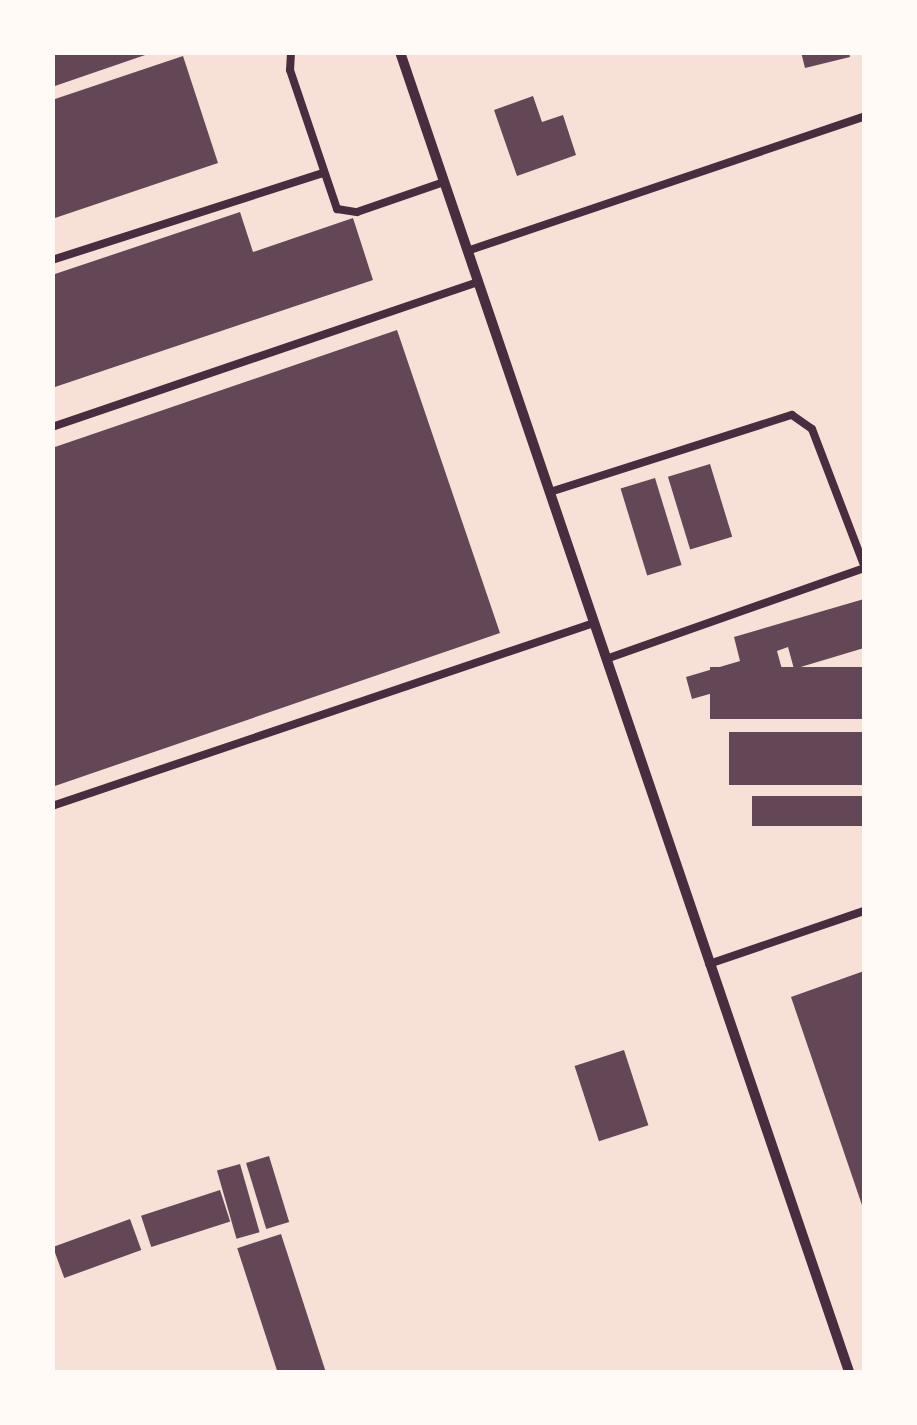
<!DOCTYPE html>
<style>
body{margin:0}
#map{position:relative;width:917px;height:1425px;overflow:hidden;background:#f7e1d7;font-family:Signika,sans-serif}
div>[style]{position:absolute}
.building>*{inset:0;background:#644757;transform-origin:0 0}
.service>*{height:8px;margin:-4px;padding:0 4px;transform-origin:4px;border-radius:4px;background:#4a2c40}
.minor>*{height:10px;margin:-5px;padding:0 5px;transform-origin:5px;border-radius:5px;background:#4a2c40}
span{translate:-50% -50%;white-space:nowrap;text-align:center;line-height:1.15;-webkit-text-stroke:8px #fffaf5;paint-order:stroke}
.frame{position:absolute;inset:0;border:55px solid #fffaf5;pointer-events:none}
</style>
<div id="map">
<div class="building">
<div style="clip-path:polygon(52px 52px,151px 52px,151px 53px,52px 87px)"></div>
<div style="clip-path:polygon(801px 52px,849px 52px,850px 57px,805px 68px)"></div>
<div style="clip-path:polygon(183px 56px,218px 163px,52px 219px,52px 100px)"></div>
<div style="clip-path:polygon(533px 96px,542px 122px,563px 115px,576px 155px,517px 176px,494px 110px)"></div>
<div style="clip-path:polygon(240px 212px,253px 252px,353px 218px,373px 280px,52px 388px,52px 275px)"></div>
<div style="clip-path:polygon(397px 330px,500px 633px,52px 787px,52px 448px)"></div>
<div style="left:710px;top:464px;width:76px;height:44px;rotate:73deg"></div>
<div style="left:655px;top:478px;width:91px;height:36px;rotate:73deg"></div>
<div style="clip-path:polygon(864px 599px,864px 648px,794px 669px,788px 647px,777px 651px,783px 673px,692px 699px,686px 677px,740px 661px,734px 637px)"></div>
<div style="left:864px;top:667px;width:52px;height:154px;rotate:90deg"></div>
<div style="left:864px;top:732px;width:53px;height:135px;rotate:90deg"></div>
<div style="left:864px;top:796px;width:30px;height:112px;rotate:90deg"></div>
<div style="clip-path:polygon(864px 971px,864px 1211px,791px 997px)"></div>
<div style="left:624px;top:1050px;width:79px;height:52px;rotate:72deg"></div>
<div style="left:269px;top:1156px;width:69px;height:24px;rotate:73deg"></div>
<div style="left:240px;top:1164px;width:71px;height:24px;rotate:74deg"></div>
<div style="left:220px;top:1190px;width:33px;height:83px;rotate:72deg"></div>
<div style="left:130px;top:1219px;width:33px;height:82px;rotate:70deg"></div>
<div style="left:281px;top:1234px;width:145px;height:46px;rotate:72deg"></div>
</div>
<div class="service">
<div style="left:291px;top:52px;width:18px;rotate:93deg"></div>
<div style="left:290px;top:70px;width:147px;rotate:71.3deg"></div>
<div style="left:337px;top:209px;width:20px;rotate:9deg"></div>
<div style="left:357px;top:212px;width:92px;rotate:-19deg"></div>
<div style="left:467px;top:251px;width:419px;rotate:-18.7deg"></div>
<div style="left:52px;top:260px;width:285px;rotate:-17.8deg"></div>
<div style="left:52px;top:427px;width:450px;rotate:-18.8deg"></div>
<div style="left:550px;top:492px;width:254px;rotate:-17.7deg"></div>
<div style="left:792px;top:415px;width:24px;rotate:35deg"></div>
<div style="left:812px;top:429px;width:146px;rotate:69.1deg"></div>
<div style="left:606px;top:659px;width:274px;rotate:-19.4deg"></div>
<div style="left:52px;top:806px;width:572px;rotate:-18.66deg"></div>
<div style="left:709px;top:964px;width:164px;rotate:-18.9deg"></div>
</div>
<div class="minor">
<div style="left:400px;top:52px;width:1394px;rotate:71.21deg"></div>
</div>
<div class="frame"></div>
</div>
